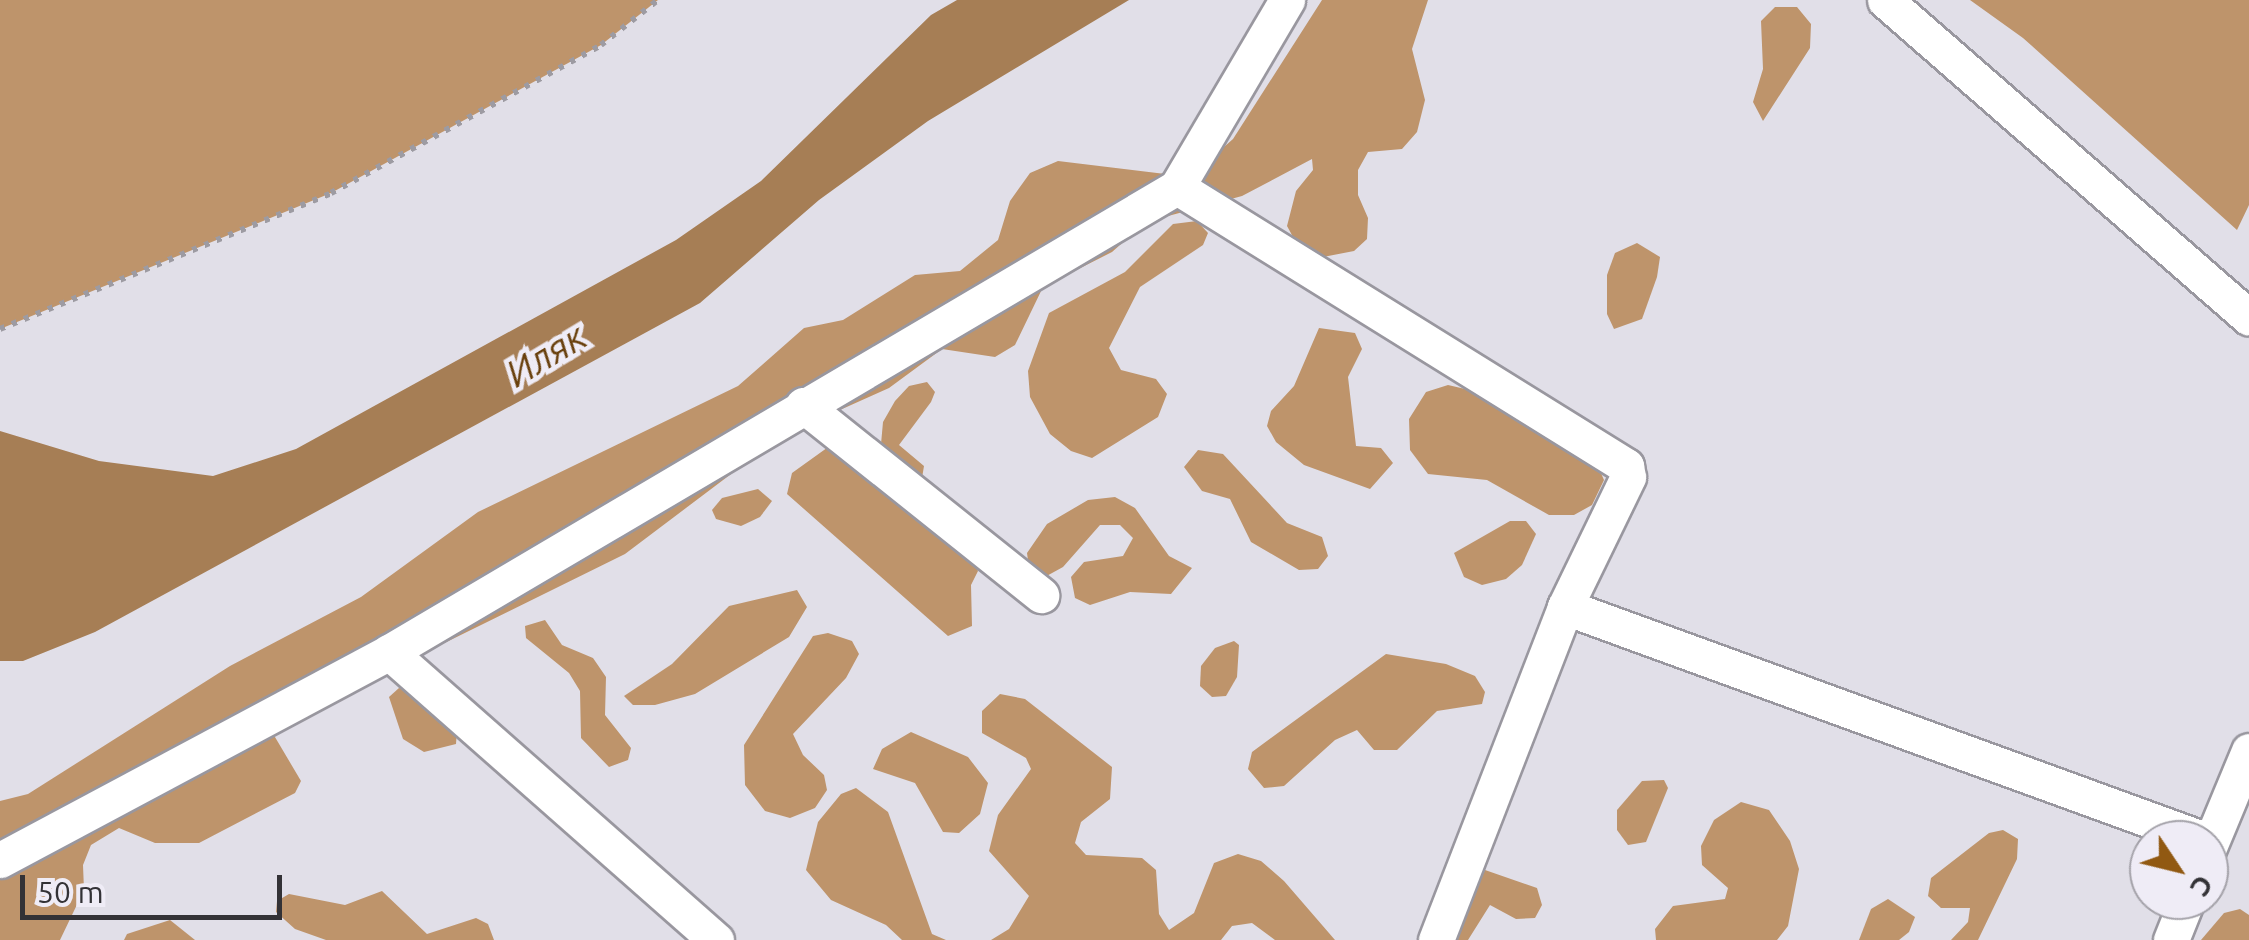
<!DOCTYPE html>
<meta charset="utf-8">
<style>
body{margin:0}
#map{position:relative;width:2249px;height:940px;overflow:hidden;background:#e1dfe8;font-family:Ubuntu,sans-serif}
div>[style]{position:absolute}
.forest>*{inset:0;background:#be946b}
.water>*{inset:0;background:#a67e55}
.path>*{height:6px;margin-top:-3px;transform-origin:0;background:repeating-linear-gradient(90deg,#9d9ba2 0 5px,transparent 0 13px)}
.roads{filter:drop-shadow(2px 0 #99979f) drop-shadow(-2px 0 #99979f) drop-shadow(0 2px #99979f) drop-shadow(0 -2px #99979f)}
.minor>*{height:35px;margin:-17.5px;padding:0 17.5px;transform-origin:17.5px;border-radius:17.5px;background:#fff}
span{translate:-50% -50%;white-space:nowrap;text-align:center;line-height:1.15;-webkit-text-stroke:9px #efecf6;paint-order:stroke}
.water-label{font-size:38px;color:#69400d;font-style:italic}
.north{position:absolute;left:2129px;top:820px;width:100px;height:100px;box-sizing:border-box;background:#efecf6;border:2px solid #a4a2a9;border-radius:50%;rotate:125deg;font-size:28px;font-weight:700;line-height:40px;text-align:center;color:#333236}
.north::after{content:'';display:block;margin:auto;width:35px;height:45px;background:#915912;clip-path:polygon(50% 0,100% 100%,50% 72%,0 100%)}
.scale{position:absolute;left:20px;top:875px;width:262px;height:45px;box-sizing:border-box;border:5px solid #333236;border-top:0;padding-left:12px;font-size:30px;line-height:35px;white-space:nowrap;color:#333236;-webkit-text-stroke:8px #efecf6;paint-order:stroke}
</style>
<div id="map">
<div class="forest">
<div style="clip-path:polygon(0 0,658px 0,601px 45px,331px 193px,0 329px)"></div>
<div style="clip-path:polygon(1322px 0,1428px 0,1412px 49px,1425px 100px,1417px 132px,1402px 149px,1368px 152px,1358px 170px,1358px 195px,1368px 218px,1367px 239px,1354px 251px,1323px 257px,1298px 246px,1287px 226px,1296px 191px,1313px 170px,1312px 159px,1242px 196px,1146px 222px,1112px 252px,1043px 287px,1015px 345px,995px 357px,942px 349px,889px 388px,802px 427px,743px 465px,625px 554px,284px 722px,272px 732px,301px 781px,295px 793px,199px 843px,155px 843px,119px 828px,91px 845px,83px 865px,84px 890px,60px 940px,0 940px,0 801px,28px 794px,230px 666px,361px 597px,478px 512px,738px 386px,804px 328px,843px 320px,915px 275px,960px 271px,998px 240px,1010px 201px,1030px 173px,1058px 161px,1190px 177px,1233px 139px)"></div>
<div style="clip-path:polygon(1970px 0,2249px 0,2249px 205px,2237px 230px,2023px 38px)"></div>
<div style="clip-path:polygon(1775px 7px,1797px 7px,1811px 24px,1810px 48px,1763px 121px,1753px 102px,1763px 69px,1761px 21px)"></div>
<div style="clip-path:polygon(1197px 221px,1208px 233px,1203px 245px,1140px 287px,1109px 348px,1121px 370px,1156px 379px,1167px 394px,1158px 417px,1092px 458px,1071px 451px,1050px 434px,1030px 397px,1028px 371px,1049px 313px,1125px 272px,1173px 224px)"></div>
<div style="clip-path:polygon(1637px 243px,1660px 257px,1657px 277px,1642px 319px,1614px 329px,1607px 314px,1607px 275px,1615px 253px)"></div>
<div style="clip-path:polygon(1319px 328px,1355px 333px,1362px 349px,1348px 377px,1356px 446px,1381px 448px,1393px 463px,1370px 489px,1304px 465px,1276px 442px,1267px 426px,1271px 411px,1294px 386px)"></div>
<div style="clip-path:polygon(927px 382px,935px 392px,931px 402px,899px 445px,924px 466px,922px 478px,890px 460px,881px 444px,883px 422px,895px 401px,909px 386px)"></div>
<div style="clip-path:polygon(1448px 385px,1478px 392px,1596px 462px,1604px 480px,1592px 505px,1574px 515px,1549px 515px,1487px 480px,1428px 474px,1410px 450px,1409px 419px,1426px 392px)"></div>
<div style="clip-path:polygon(831px 445px,973px 558px,978px 571px,971px 585px,972px 626px,948px 636px,787px 494px,792px 473px)"></div>
<div style="clip-path:polygon(1198px 450px,1223px 454px,1287px 523px,1322px 537px,1328px 556px,1318px 569px,1299px 570px,1251px 542px,1230px 499px,1202px 491px,1184px 467px)"></div>
<div style="clip-path:polygon(758px 489px,772px 501px,760px 517px,741px 526px,716px 519px,712px 510px,722px 498px)"></div>
<div style="clip-path:polygon(1115px 497px,1135px 508px,1169px 556px,1192px 568px,1171px 594px,1130px 592px,1090px 605px,1075px 598px,1071px 577px,1084px 562px,1123px 556px,1133px 538px,1120px 525px,1100px 525px,1063px 567px,1043px 578px,1029px 568px,1027px 553px,1047px 524px,1088px 500px)"></div>
<div style="clip-path:polygon(1510px 521px,1526px 521px,1536px 534px,1522px 565px,1506px 579px,1482px 585px,1464px 577px,1454px 553px)"></div>
<div style="clip-path:polygon(797px 590px,807px 607px,789px 637px,695px 694px,655px 705px,633px 705px,624px 696px,672px 664px,729px 606px)"></div>
<div style="clip-path:polygon(545px 620px,562px 645px,593px 658px,606px 677px,605px 715px,631px 748px,628px 760px,609px 767px,581px 738px,580px 691px,569px 673px,526px 638px,525px 626px)"></div>
<div style="clip-path:polygon(828px 633px,852px 641px,859px 654px,846px 678px,793px 734px,803px 755px,824px 775px,827px 790px,815px 808px,790px 818px,765px 811px,745px 785px,744px 745px,813px 636px)"></div>
<div style="clip-path:polygon(1234px 641px,1239px 645px,1237px 677px,1226px 696px,1212px 697px,1200px 686px,1201px 666px,1215px 648px)"></div>
<div style="clip-path:polygon(1386px 654px,1446px 664px,1475px 676px,1485px 692px,1482px 704px,1437px 711px,1397px 750px,1374px 750px,1357px 730px,1335px 740px,1284px 786px,1264px 788px,1248px 769px,1252px 752px)"></div>
<div style="clip-path:polygon(399px 688px,414px 691px,457px 730px,456px 744px,424px 752px,403px 739px,389px 697px)"></div>
<div style="clip-path:polygon(1000px 694px,1025px 699px,1112px 767px,1110px 799px,1081px 822px,1075px 843px,1086px 855px,1142px 858px,1156px 870px,1159px 914px,1169px 930px,1194px 913px,1214px 863px,1238px 854px,1261px 861px,1284px 881px,1335px 940px,1275px 940px,1252px 923px,1232px 926px,1221px 940px,991px 940px,1009px 929px,1029px 896px,989px 851px,998px 815px,1031px 769px,1026px 758px,982px 733px,982px 711px)"></div>
<div style="clip-path:polygon(911px 732px,968px 757px,988px 783px,980px 814px,959px 833px,943px 832px,915px 783px,873px 769px,882px 749px)"></div>
<div style="clip-path:polygon(1664px 780px,1668px 788px,1646px 842px,1628px 845px,1617px 830px,1617px 810px,1642px 781px)"></div>
<div style="clip-path:polygon(856px 788px,888px 812px,932px 934px,946px 940px,902px 940px,886px 925px,831px 900px,806px 870px,818px 822px,841px 794px)"></div>
<div style="clip-path:polygon(1741px 802px,1769px 810px,1790px 841px,1799px 869px,1788px 926px,1777px 940px,1656px 940px,1655px 929px,1673px 906px,1725px 899px,1728px 888px,1702px 865px,1701px 846px,1714px 820px)"></div>
<div style="clip-path:polygon(2003px 830px,2018px 839px,2017px 859px,1978px 940px,1951px 940px,1968px 922px,1970px 908px,1941px 908px,1928px 896px,1931px 878px,1989px 833px)"></div>
<div style="clip-path:polygon(1485px 870px,1537px 888px,1542px 905px,1535px 918px,1516px 919px,1490px 905px,1468px 940px,1447px 940px)"></div>
<div style="clip-path:polygon(382px 891px,427px 934px,476px 918px,488px 924px,494px 940px,326px 940px,295px 929px,276px 912px,277px 901px,289px 894px,345px 905px)"></div>
<div style="clip-path:polygon(1888px 899px,1915px 917px,1909px 932px,1899px 940px,1859px 940px,1871px 909px)"></div>
<div style="clip-path:polygon(2240px 909px,2249px 915px,2249px 940px,2201px 940px,2224px 913px)"></div>
<div style="clip-path:polygon(170px 920px,195px 940px,124px 940px,127px 934px)"></div>
</div>
<div class="water">
<div style="clip-path:polygon(957px 0,1129px 0,928px 121px,819px 200px,700px 303px,95px 632px,23px 661px,0 661px,0 431px,99px 461px,213px 476px,296px 449px,676px 240px,761px 181px,931px 15px)"></div>
</div>
<div class="path">
<div style="left:0;top:329px;width:358px;rotate:-22.3deg"></div>
<div style="left:331px;top:193px;width:308px;rotate:-28.7deg"></div>
<div style="left:601px;top:45px;width:73px;rotate:-38.3deg"></div>
</div>
<div class="roads">
<div class="minor">
<div style="left:1287px;top:0;width:217px;rotate:120.5deg"></div>
<div style="left:1177px;top:187px;width:529px;rotate:31.86deg"></div>
<div style="left:1626px;top:466px;width:11px;rotate:80deg"></div>
<div style="left:1628px;top:477px;width:144px;rotate:115.9deg"></div>
<div style="left:1885px;top:0;width:483px;rotate:41.1deg"></div>
<div style="left:803px;top:405px;width:305px;rotate:38.6deg"></div>
<div style="left:389px;top:652px;width:915px;rotate:-30.54deg"></div>
<div style="left:2209px;top:847px;width:104px;rotate:-67.4deg"></div>
<div style="left:0;top:860px;width:441px;rotate:-28.1deg"></div>
<div style="left:389px;top:652px;width:436px;rotate:41.4deg"></div>
<div style="left:1436px;top:940px;width:357px;rotate:-68.8deg"></div>
<div style="left:1565px;top:607px;width:681px;rotate:20deg"></div>
<div style="left:2171px;top:940px;width:43px;rotate:-68.2deg"></div>
</div>
</div>
<div class="water-label">
<span style="left:546px;top:355px;rotate:-31deg">Иляк</span>
</div>
<div class="north">С</div>
<div class="scale">50 m</div>
</div>
